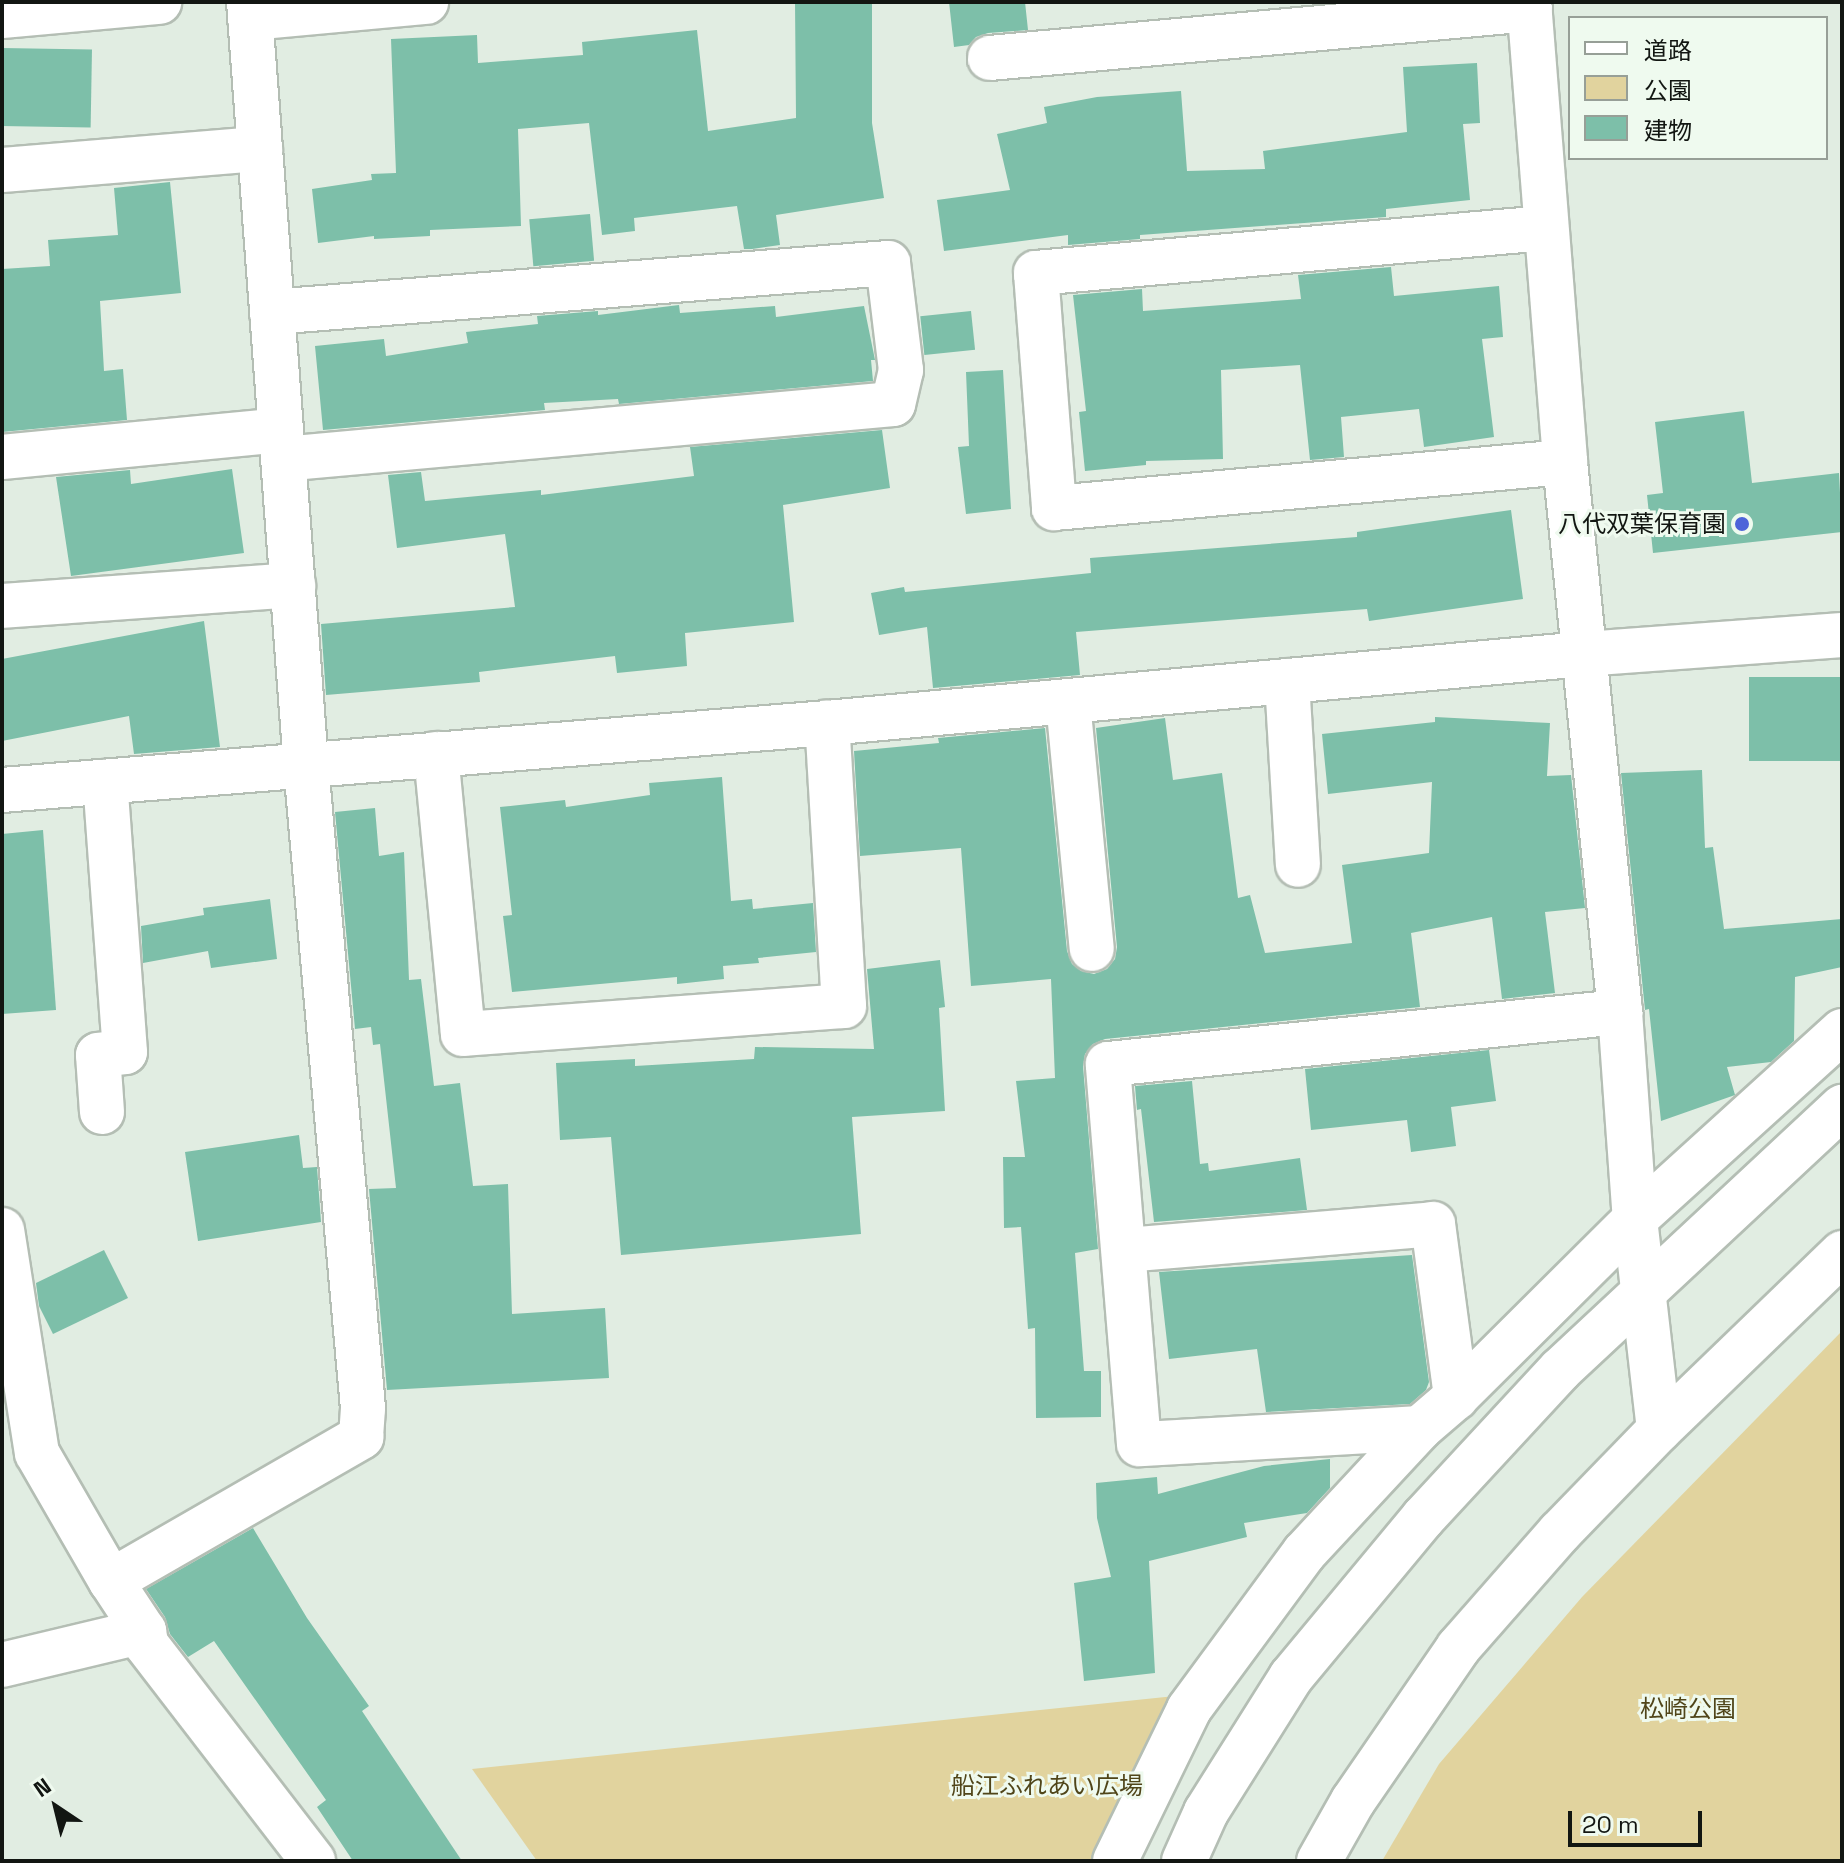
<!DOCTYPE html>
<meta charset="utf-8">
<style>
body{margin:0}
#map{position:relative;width:1844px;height:1863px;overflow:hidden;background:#e1ede2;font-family:"Space Grotesk","Noto Sans JP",sans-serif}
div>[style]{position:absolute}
.green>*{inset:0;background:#e1d39e}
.building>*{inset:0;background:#7dbfa9;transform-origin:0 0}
.roads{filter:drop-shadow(2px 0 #b4beb4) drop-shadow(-2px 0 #b4beb4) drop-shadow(0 2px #b4beb4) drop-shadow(0 -2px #b4beb4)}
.street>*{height:44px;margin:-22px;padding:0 22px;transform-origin:22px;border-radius:22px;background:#fff}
.dots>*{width:22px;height:22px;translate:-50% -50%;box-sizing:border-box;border:4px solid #effaef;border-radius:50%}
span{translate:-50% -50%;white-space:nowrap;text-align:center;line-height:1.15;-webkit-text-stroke:6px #effaef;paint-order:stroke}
.poi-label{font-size:24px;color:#121612}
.right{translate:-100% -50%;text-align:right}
.park-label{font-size:24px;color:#504519}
.frame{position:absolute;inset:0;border:4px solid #121612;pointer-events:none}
.legend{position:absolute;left:1568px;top:16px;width:260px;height:144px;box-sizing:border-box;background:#effaef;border:2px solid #979f97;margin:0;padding:10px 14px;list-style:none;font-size:24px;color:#121612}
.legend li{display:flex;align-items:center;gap:16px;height:40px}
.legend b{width:40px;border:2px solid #979f97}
.north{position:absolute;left:16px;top:1767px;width:80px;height:80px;-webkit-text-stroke:6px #effaef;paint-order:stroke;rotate:325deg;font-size:22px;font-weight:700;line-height:32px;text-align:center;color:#121612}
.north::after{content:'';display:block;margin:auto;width:28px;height:36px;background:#121612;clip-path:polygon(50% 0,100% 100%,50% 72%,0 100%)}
.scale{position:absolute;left:1568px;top:1811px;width:134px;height:36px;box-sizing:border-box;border:4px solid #121612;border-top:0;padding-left:10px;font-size:24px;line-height:28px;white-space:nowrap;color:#121612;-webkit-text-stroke:6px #effaef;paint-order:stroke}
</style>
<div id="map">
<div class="green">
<div style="clip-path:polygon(1842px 1331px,1842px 1861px,1382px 1861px,1439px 1764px,1582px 1597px)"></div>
<div style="clip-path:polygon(1175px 1696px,1096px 1861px,537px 1861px,472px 1769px)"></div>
</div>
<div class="building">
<div style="clip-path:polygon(795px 2px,872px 2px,872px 123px,884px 198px,776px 215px,780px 245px,752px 249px,744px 249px,737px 206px,634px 218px,635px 231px,602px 235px,589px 123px,518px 129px,521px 226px,430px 230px,430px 236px,374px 239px,374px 236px,318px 243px,312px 189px,372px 180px,371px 174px,396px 173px,391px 39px,477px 35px,478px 63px,583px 55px,582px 42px,697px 30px,708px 131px,796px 118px)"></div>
<div style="clip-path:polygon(949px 2px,1025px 2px,1028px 30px,988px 33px,976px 37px,969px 45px,954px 47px)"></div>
<div style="left:2px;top:48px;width:90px;height:78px;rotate:1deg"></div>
<div style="clip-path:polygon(1477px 63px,1480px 123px,1463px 124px,1470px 200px,1386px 209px,1386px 217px,1140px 235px,1140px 239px,1068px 245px,1068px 235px,944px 251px,937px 200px,1010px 190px,997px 134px,1047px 123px,1044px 107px,1097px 97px,1181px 91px,1187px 171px,1265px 169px,1263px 151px,1407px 132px,1403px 67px)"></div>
<div style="clip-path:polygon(170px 182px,181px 293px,100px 301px,104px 371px,123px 369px,127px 420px,2px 432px,2px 269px,50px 266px,48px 240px,118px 235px,114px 188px)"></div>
<div style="left:590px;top:214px;width:47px;height:61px;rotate:85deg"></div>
<div style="clip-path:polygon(1391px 267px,1394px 296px,1499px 286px,1503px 337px,1482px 339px,1494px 437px,1424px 447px,1419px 409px,1341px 417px,1344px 457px,1310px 460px,1300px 365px,1221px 370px,1223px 459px,1146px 461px,1146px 465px,1085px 471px,1079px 412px,1086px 411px,1073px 295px,1142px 289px,1143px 311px,1301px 299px,1298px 275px)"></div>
<div style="clip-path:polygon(679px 305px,680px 313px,775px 306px,776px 317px,864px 306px,875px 360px,871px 360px,873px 381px,619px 404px,618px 399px,544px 403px,545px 410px,323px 430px,315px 346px,384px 339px,386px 356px,468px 343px,466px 332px,538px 324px,537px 316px,598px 311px,598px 315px)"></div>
<div style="left:971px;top:311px;width:39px;height:51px;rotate:84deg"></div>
<div style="clip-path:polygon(1003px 370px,1011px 509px,966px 514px,958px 447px,969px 446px,966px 372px)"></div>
<div style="clip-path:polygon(1744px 411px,1752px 483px,1839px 473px,1842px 532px,1653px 553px,1647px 495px,1663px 493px,1655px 422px)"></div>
<div style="clip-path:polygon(882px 430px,890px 488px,783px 505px,794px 622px,685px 633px,687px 666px,617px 673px,615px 656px,479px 672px,480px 682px,326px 695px,321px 624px,515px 607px,505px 534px,397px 548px,388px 475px,421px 472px,425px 501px,541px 490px,541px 495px,694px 476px,690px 447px)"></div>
<div style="clip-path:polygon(232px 469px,244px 553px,71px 576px,56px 477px,130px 470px,131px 484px)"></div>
<div style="clip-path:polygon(1511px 510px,1523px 599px,1369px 621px,1367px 609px,1076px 632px,1080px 675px,933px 688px,927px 627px,879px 635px,871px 593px,904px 587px,905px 592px,1091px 573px,1090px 558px,1357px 537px,1357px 532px)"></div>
<div style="clip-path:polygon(204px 621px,220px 747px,134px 754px,129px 716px,2px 741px,2px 659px)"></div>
<div style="left:1842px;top:677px;width:84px;height:93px;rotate:90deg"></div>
<div style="clip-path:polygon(1435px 717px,1550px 723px,1547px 776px,1571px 775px,1585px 908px,1545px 912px,1555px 993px,1502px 999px,1492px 917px,1411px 933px,1420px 1007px,1105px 1039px,1093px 1044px,1085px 1054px,1083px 1066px,1098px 1249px,1075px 1253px,1084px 1371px,1101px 1371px,1101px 1417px,1036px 1418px,1035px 1328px,1028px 1329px,1021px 1227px,1004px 1228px,1003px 1157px,1025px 1157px,1016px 1081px,1055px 1078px,1051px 979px,971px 986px,961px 848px,860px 856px,854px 751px,939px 743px,938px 738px,1045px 728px,1067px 951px,1072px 964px,1081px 971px,1094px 974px,1107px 969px,1115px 959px,1117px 947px,1096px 728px,1165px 718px,1173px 780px,1222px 773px,1238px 898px,1250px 895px,1265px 953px,1352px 943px,1342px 865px,1429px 853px,1432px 782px,1328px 794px,1322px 734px,1435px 722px)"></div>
<div style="clip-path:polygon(1702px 770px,1705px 848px,1713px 847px,1724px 929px,1842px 919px,1842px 967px,1795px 977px,1794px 1041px,1771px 1062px,1727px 1067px,1735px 1095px,1661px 1121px,1649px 1009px,1645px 1010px,1621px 773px)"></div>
<div style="clip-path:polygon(722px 777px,731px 901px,752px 899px,753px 909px,813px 903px,816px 952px,758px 958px,759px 963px,723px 966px,724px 979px,677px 984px,677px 977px,512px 992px,503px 916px,512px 915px,500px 807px,565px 800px,566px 807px,650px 795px,649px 783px)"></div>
<div style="clip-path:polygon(375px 808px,379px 856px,404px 852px,409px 980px,421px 979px,434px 1086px,460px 1083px,473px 1186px,508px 1184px,512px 1314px,605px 1308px,609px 1378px,387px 1390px,369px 1189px,396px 1188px,380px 1044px,373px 1045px,371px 1027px,355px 1029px,335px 812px)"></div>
<div style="clip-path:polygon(43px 830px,56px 1010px,2px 1014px,2px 834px)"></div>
<div style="clip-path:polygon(270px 899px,277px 959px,211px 968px,208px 951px,143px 963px,141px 926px,204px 915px,203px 908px)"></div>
<div style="clip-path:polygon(940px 960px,945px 1007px,939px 1008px,945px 1111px,852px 1117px,861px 1234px,621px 1255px,611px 1137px,560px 1140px,556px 1063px,635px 1059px,635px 1066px,754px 1059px,755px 1047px,874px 1049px,867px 969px)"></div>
<div style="clip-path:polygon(1489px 1050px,1496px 1101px,1451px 1107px,1456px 1146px,1411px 1152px,1407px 1120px,1311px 1130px,1305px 1069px)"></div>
<div style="clip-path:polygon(1192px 1081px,1200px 1164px,1208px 1163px,1209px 1171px,1300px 1158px,1307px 1210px,1154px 1222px,1141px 1109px,1137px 1110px,1135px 1086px)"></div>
<div style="clip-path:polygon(299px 1135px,303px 1168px,317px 1167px,321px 1222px,198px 1241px,185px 1152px)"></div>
<div style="clip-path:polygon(104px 1250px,128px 1298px,53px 1334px,39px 1306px,36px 1283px)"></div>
<div style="clip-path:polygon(1412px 1255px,1429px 1382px,1426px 1390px,1410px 1404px,1266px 1412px,1257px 1349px,1169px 1359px,1159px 1272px)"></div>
<div style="clip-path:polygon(1330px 1459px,1330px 1488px,1307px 1513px,1244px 1523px,1247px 1537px,1149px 1561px,1155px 1673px,1084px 1681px,1074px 1583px,1111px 1577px,1097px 1518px,1096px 1483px,1157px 1477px,1158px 1494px,1264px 1466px)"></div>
<div style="clip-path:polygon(253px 1528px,307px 1618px,369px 1706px,362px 1711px,462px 1861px,353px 1861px,317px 1807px,326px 1800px,214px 1641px,188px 1657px,170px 1634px,165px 1617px,146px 1589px)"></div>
</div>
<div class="roads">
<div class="street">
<div style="left:1529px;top:2px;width:461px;rotate:85.5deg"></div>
<div style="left:1565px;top:462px;width:553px;rotate:84.29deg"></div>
<div style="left:1620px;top:1012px;width:208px;rotate:85.9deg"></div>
<div style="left:1635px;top:1219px;width:212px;rotate:83.5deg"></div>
<div style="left:2px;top:16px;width:158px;rotate:-5.1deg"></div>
<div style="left:250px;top:18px;width:177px;rotate:-5.2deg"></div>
<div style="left:990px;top:58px;width:542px;rotate:-5.18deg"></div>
<div style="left:2px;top:170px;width:259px;rotate:-4.7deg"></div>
<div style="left:1545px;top:228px;width:511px;rotate:174.95deg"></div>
<div style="left:1036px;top:273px;width:236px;rotate:85.6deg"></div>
<div style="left:1054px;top:508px;width:513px;rotate:-5.14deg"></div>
<div style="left:272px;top:312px;width:618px;rotate:-4.55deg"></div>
<div style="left:888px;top:263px;width:108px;rotate:83.1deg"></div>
<div style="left:901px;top:370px;width:35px;rotate:103deg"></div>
<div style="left:893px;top:404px;width:612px;rotate:174.85deg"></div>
<div style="left:2px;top:457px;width:280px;rotate:-5.5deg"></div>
<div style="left:2px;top:606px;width:292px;rotate:-4.1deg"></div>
<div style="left:1287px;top:681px;width:184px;rotate:86.6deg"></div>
<div style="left:1068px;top:702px;width:248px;rotate:84.5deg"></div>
<div style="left:436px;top:754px;width:281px;rotate:84.5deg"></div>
<div style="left:463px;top:1034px;width:382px;rotate:-4.2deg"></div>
<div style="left:844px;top:1006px;width:284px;rotate:-93.4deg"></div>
<div style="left:2px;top:790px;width:828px;rotate:-4.64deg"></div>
<div style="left:827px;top:723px;width:760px;rotate:-5.21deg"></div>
<div style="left:1584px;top:654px;width:259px;rotate:-4.2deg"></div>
<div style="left:102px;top:1112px;width:57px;rotate:-94deg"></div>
<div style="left:98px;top:1055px;width:27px;rotate:-6deg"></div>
<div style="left:125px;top:1052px;width:271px;rotate:-94.2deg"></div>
<div style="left:2px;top:1230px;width:226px;rotate:81.1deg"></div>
<div style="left:37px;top:1453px;width:148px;rotate:60deg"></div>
<div style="left:111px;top:1581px;width:60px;rotate:56.6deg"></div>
<div style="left:144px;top:1631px;width:13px;rotate:81deg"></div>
<div style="left:146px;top:1644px;width:274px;rotate:52.4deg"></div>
<div style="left:1125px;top:1250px;width:309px;rotate:-4.8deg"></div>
<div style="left:1433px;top:1224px;width:175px;rotate:82.4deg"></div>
<div style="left:1420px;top:1428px;width:281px;rotate:176.7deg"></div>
<div style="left:1139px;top:1444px;width:381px;rotate:-94.7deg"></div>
<div style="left:1108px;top:1064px;width:515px;rotate:-5.8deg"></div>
<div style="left:111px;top:1581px;width:289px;rotate:-29.9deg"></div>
<div style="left:361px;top:1437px;width:29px;rotate:-86deg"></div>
<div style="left:363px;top:1408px;width:646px;rotate:-95.07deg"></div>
<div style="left:306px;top:765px;width:765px;rotate:-94.27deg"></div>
<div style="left:2px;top:1665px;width:146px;rotate:-13.5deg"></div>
<div style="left:1115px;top:1861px;width:169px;rotate:-64deg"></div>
<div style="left:1189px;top:1709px;width:194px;rotate:-53.6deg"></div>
<div style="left:1304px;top:1553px;width:171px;rotate:-47.1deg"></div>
<div style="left:1420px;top:1428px;width:48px;rotate:-40.7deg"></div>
<div style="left:1456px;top:1397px;width:252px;rotate:-44.8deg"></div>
<div style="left:1635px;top:1219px;width:280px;rotate:-42.2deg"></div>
<div style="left:1184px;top:1861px;width:54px;rotate:-65.8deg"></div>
<div style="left:1206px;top:1812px;width:160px;rotate:-57.8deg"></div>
<div style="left:1291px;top:1677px;width:207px;rotate:-50.3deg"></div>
<div style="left:1423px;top:1518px;width:202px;rotate:-47.2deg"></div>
<div style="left:1560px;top:1370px;width:386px;rotate:-43deg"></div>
<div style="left:1319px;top:1861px;width:69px;rotate:-60.5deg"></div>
<div style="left:1353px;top:1801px;width:186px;rotate:-55.5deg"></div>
<div style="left:1458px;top:1648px;width:154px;rotate:-48.7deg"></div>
<div style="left:1560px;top:1532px;width:142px;rotate:-45.9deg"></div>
<div style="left:1659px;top:1430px;width:255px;rotate:-44deg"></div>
</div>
</div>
<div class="dots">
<div style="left:1742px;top:524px;background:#4e64d9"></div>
</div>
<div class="poi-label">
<span class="right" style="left:1726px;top:524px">八代双葉保育園</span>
</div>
<div class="park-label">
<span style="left:1688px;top:1709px">松崎公園</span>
<span style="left:1047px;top:1786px">船江ふれあい広場</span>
</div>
<div class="frame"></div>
<ul class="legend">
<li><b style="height:10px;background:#fff"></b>道路</li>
<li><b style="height:22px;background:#e1d39e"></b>公園</li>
<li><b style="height:22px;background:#7dbfa9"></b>建物</li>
</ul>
<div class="north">N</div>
<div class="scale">20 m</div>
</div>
